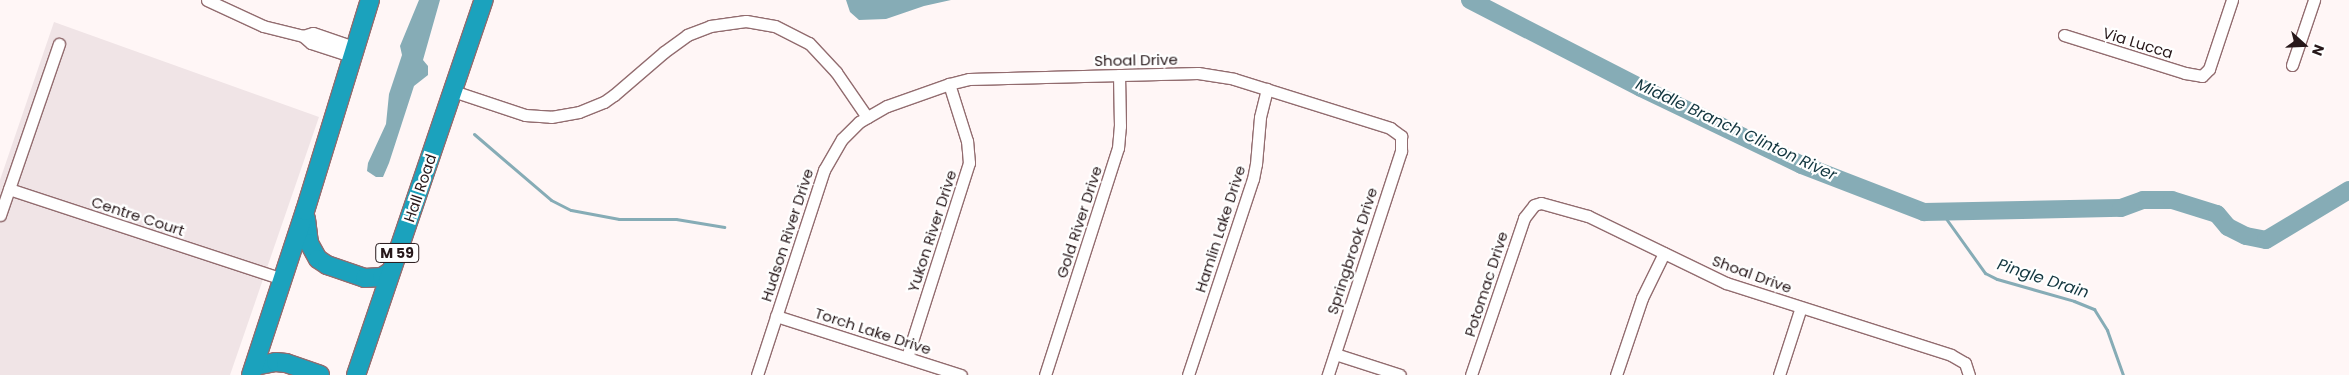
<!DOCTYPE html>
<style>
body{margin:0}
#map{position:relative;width:2349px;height:375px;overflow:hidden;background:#fff6f6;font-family:Poppins,sans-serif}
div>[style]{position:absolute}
.built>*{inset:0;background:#f0e4e6}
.water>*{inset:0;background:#86acb6}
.stream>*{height:3px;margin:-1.5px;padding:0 1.5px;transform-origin:1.5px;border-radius:1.5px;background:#86acb6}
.river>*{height:18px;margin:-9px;padding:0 9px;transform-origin:9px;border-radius:9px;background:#86acb6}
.roads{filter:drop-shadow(1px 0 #926c6f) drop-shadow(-1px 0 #926c6f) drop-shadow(0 1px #926c6f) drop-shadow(0 -1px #926c6f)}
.minor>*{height:11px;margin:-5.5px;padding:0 5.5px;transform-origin:5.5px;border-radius:5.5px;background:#fff}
.highway>*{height:18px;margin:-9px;padding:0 9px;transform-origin:9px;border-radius:9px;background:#1ba2bd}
span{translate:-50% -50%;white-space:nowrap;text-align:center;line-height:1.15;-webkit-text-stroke:4.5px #fff;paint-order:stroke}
.shield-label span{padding:1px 4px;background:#fff;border:1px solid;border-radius:4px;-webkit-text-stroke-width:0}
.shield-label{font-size:14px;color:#27181a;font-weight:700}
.street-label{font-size:15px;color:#27181a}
.water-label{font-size:16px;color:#12363f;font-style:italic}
.north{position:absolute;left:2279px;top:20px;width:50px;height:50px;-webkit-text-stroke:4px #fff;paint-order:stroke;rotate:110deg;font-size:14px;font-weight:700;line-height:20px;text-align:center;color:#27181a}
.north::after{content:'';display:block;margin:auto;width:18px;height:22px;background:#27181a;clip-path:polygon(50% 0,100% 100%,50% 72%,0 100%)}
</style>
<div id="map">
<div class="built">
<div style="clip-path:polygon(54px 22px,319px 117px,230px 375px,0 375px,0 180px)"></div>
</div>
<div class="water">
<div style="clip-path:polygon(419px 0,440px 0,423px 60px,428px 66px,428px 75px,414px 86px,389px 163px,383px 177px,376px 177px,367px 171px,368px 163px,386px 124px,389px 94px,402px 55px,400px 46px)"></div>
<div style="clip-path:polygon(846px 0,951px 0,924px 6px,886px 19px,859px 20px,850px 12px)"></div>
</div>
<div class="stream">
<div style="left:474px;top:134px;width:101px;rotate:40.6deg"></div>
<div style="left:551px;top:200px;width:22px;rotate:27deg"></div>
<div style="left:571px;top:210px;width:49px;rotate:10.6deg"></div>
<div style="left:619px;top:219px;width:57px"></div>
<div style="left:676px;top:219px;width:49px;rotate:9.5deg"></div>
<div style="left:1942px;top:213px;width:74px;rotate:54.4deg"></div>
<div style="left:1985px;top:273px;width:13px;rotate:27deg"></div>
<div style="left:1997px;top:279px;width:80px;rotate:15.9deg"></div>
<div style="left:2074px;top:301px;width:22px;rotate:22deg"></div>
<div style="left:2094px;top:309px;width:25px;rotate:58deg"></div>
<div style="left:2107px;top:330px;width:48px;rotate:70.4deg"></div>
</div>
<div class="river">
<div style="left:1470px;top:0;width:192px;rotate:27.2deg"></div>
<div style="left:1641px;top:88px;width:178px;rotate:25.6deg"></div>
<div style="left:1802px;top:165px;width:131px;rotate:21.1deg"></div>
<div style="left:1924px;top:212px;width:197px;rotate:-1.2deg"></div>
<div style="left:2121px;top:208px;width:23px;rotate:-20deg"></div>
<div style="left:2143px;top:200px;width:29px"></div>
<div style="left:2172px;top:200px;width:47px;rotate:17.3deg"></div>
<div style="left:2217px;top:214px;width:17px;rotate:50deg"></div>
<div style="left:2228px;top:227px;width:20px;rotate:27deg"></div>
<div style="left:2246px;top:236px;width:20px;rotate:11deg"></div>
<div style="left:2266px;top:240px;width:97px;rotate:-31.1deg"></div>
</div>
<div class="roads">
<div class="minor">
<div style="left:207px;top:0;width:62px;rotate:24.9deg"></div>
<div style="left:263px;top:26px;width:41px;rotate:14deg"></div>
<div style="left:2064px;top:35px;width:127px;rotate:17.4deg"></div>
<div style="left:2185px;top:73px;width:17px;rotate:10deg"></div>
<div style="left:2202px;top:76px;width:10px;rotate:-45deg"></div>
<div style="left:2209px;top:69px;width:73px;rotate:-71.6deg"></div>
<div style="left:351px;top:56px;width:42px;rotate:-162deg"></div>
<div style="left:311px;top:43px;width:11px;rotate:-139deg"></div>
<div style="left:303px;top:36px;width:10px;rotate:-17deg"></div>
<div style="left:313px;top:33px;width:43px;rotate:18.9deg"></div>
<div style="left:2292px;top:65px;width:69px;rotate:-71.3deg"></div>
<div style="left:453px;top:91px;width:76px;rotate:18.4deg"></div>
<div style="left:525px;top:115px;width:26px;rotate:4deg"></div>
<div style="left:551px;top:117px;width:28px;rotate:-10deg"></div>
<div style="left:579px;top:112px;width:27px;rotate:-22deg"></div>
<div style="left:604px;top:102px;width:12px;rotate:-35deg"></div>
<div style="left:614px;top:95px;width:66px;rotate:-40.7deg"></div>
<div style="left:664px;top:52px;width:29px;rotate:-36deg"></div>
<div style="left:687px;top:35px;width:25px;rotate:-21deg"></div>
<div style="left:710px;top:26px;width:36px;rotate:-8deg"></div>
<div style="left:746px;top:21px;width:29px;rotate:10deg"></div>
<div style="left:775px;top:26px;width:38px;rotate:27deg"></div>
<div style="left:809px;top:43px;width:40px;rotate:47deg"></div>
<div style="left:836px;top:72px;width:55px;rotate:55.4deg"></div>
<div style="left:9px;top:189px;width:288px;rotate:18.2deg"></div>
<div style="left:0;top:215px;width:181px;rotate:-71deg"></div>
<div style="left:776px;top:316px;width:194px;rotate:17.7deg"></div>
<div style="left:1335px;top:354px;width:68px;rotate:17.9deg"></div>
<div style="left:907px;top:357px;width:204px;rotate:-72.3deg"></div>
<div style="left:969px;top:163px;width:22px;rotate:-95deg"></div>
<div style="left:967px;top:141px;width:60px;rotate:-107.5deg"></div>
<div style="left:757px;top:375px;width:216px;rotate:-71.9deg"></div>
<div style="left:824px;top:170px;width:36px;rotate:-60deg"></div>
<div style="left:842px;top:139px;width:24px;rotate:-45deg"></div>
<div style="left:859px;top:122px;width:32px;rotate:-30deg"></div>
<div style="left:887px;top:106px;width:66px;rotate:-19.5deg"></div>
<div style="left:949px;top:84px;width:21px;rotate:-14deg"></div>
<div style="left:969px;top:79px;width:229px;rotate:-1.5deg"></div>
<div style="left:1198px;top:73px;width:36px;rotate:9deg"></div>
<div style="left:1234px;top:79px;width:164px;rotate:17.4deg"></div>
<div style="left:1390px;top:128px;width:14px;rotate:36deg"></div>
<div style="left:1401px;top:136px;width:15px;rotate:90deg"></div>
<div style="left:1401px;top:151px;width:236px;rotate:108.1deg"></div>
<div style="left:1045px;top:375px;width:238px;rotate:-72.2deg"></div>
<div style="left:1118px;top:148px;width:22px;rotate:-85deg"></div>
<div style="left:1120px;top:126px;width:51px;rotate:-91.1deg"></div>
<div style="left:1188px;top:375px;width:206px;rotate:-71.7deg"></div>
<div style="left:1253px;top:179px;width:15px;rotate:-79deg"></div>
<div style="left:1256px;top:164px;width:47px;rotate:-85.1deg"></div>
<div style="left:1260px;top:117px;width:29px;rotate:-76deg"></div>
<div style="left:1471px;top:375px;width:166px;rotate:-71.3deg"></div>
<div style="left:1524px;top:218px;width:16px;rotate:-52deg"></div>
<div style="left:1534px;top:205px;width:7px;rotate:-16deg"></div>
<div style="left:1541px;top:203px;width:49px;rotate:15.5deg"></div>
<div style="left:1588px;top:216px;width:153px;rotate:25.9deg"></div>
<div style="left:1726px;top:283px;width:236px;rotate:17.7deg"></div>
<div style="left:1951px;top:355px;width:16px;rotate:30deg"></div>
<div style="left:1965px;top:363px;width:13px;rotate:72deg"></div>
<div style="left:1616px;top:375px;width:81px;rotate:-71.3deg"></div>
<div style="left:1642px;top:298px;width:50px;rotate:-63.9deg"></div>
<div style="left:1779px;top:375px;width:71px;rotate:-72.1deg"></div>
</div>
<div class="highway">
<div style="left:306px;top:219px;width:24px;rotate:83deg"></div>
<div style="left:309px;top:243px;width:18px;rotate:61deg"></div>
<div style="left:318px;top:259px;width:11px;rotate:34deg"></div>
<div style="left:327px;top:265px;width:40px;rotate:18.9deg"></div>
<div style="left:365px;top:278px;width:17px;rotate:-3deg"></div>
<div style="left:382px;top:277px;width:11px;rotate:-34deg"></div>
<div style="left:255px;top:366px;width:21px;rotate:-11deg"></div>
<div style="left:276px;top:362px;width:10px;rotate:6deg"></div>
<div style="left:286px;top:363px;width:36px;rotate:19deg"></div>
<div style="left:251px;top:375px;width:173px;rotate:-71.8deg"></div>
<div style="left:305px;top:211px;width:221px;rotate:-72.9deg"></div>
<div style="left:356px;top:375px;width:396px;rotate:-71.2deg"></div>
</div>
</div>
<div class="shield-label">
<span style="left:397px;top:253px">M 59</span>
</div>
<div class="street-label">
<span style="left:2138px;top:43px;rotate:17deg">Via Lucca</span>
<span style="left:1136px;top:60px;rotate:-1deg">Shoal Drive</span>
<span style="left:420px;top:188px;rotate:-71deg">Hall Road</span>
<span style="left:138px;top:216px;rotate:18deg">Centre Court</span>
<span style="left:1079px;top:222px;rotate:-72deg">Gold River Drive</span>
<span style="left:1220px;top:229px;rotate:-72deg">Hamlin Lake Drive</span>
<span style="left:932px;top:231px;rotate:-72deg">Yukon River Drive</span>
<span style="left:787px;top:235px;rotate:-72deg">Hudson River Drive</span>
<span style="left:1352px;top:251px;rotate:-72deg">Springbrook Drive</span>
<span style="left:1752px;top:274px;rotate:20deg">Shoal Drive</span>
<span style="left:1486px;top:284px;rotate:-72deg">Potomac Drive</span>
<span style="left:873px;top:331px;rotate:18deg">Torch Lake Drive</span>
</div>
<div class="water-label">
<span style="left:1736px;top:130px;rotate:25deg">Middle Branch Clinton River</span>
<span style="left:2043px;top:279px;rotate:18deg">Pingle Drain</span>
</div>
<div class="north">N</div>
</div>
